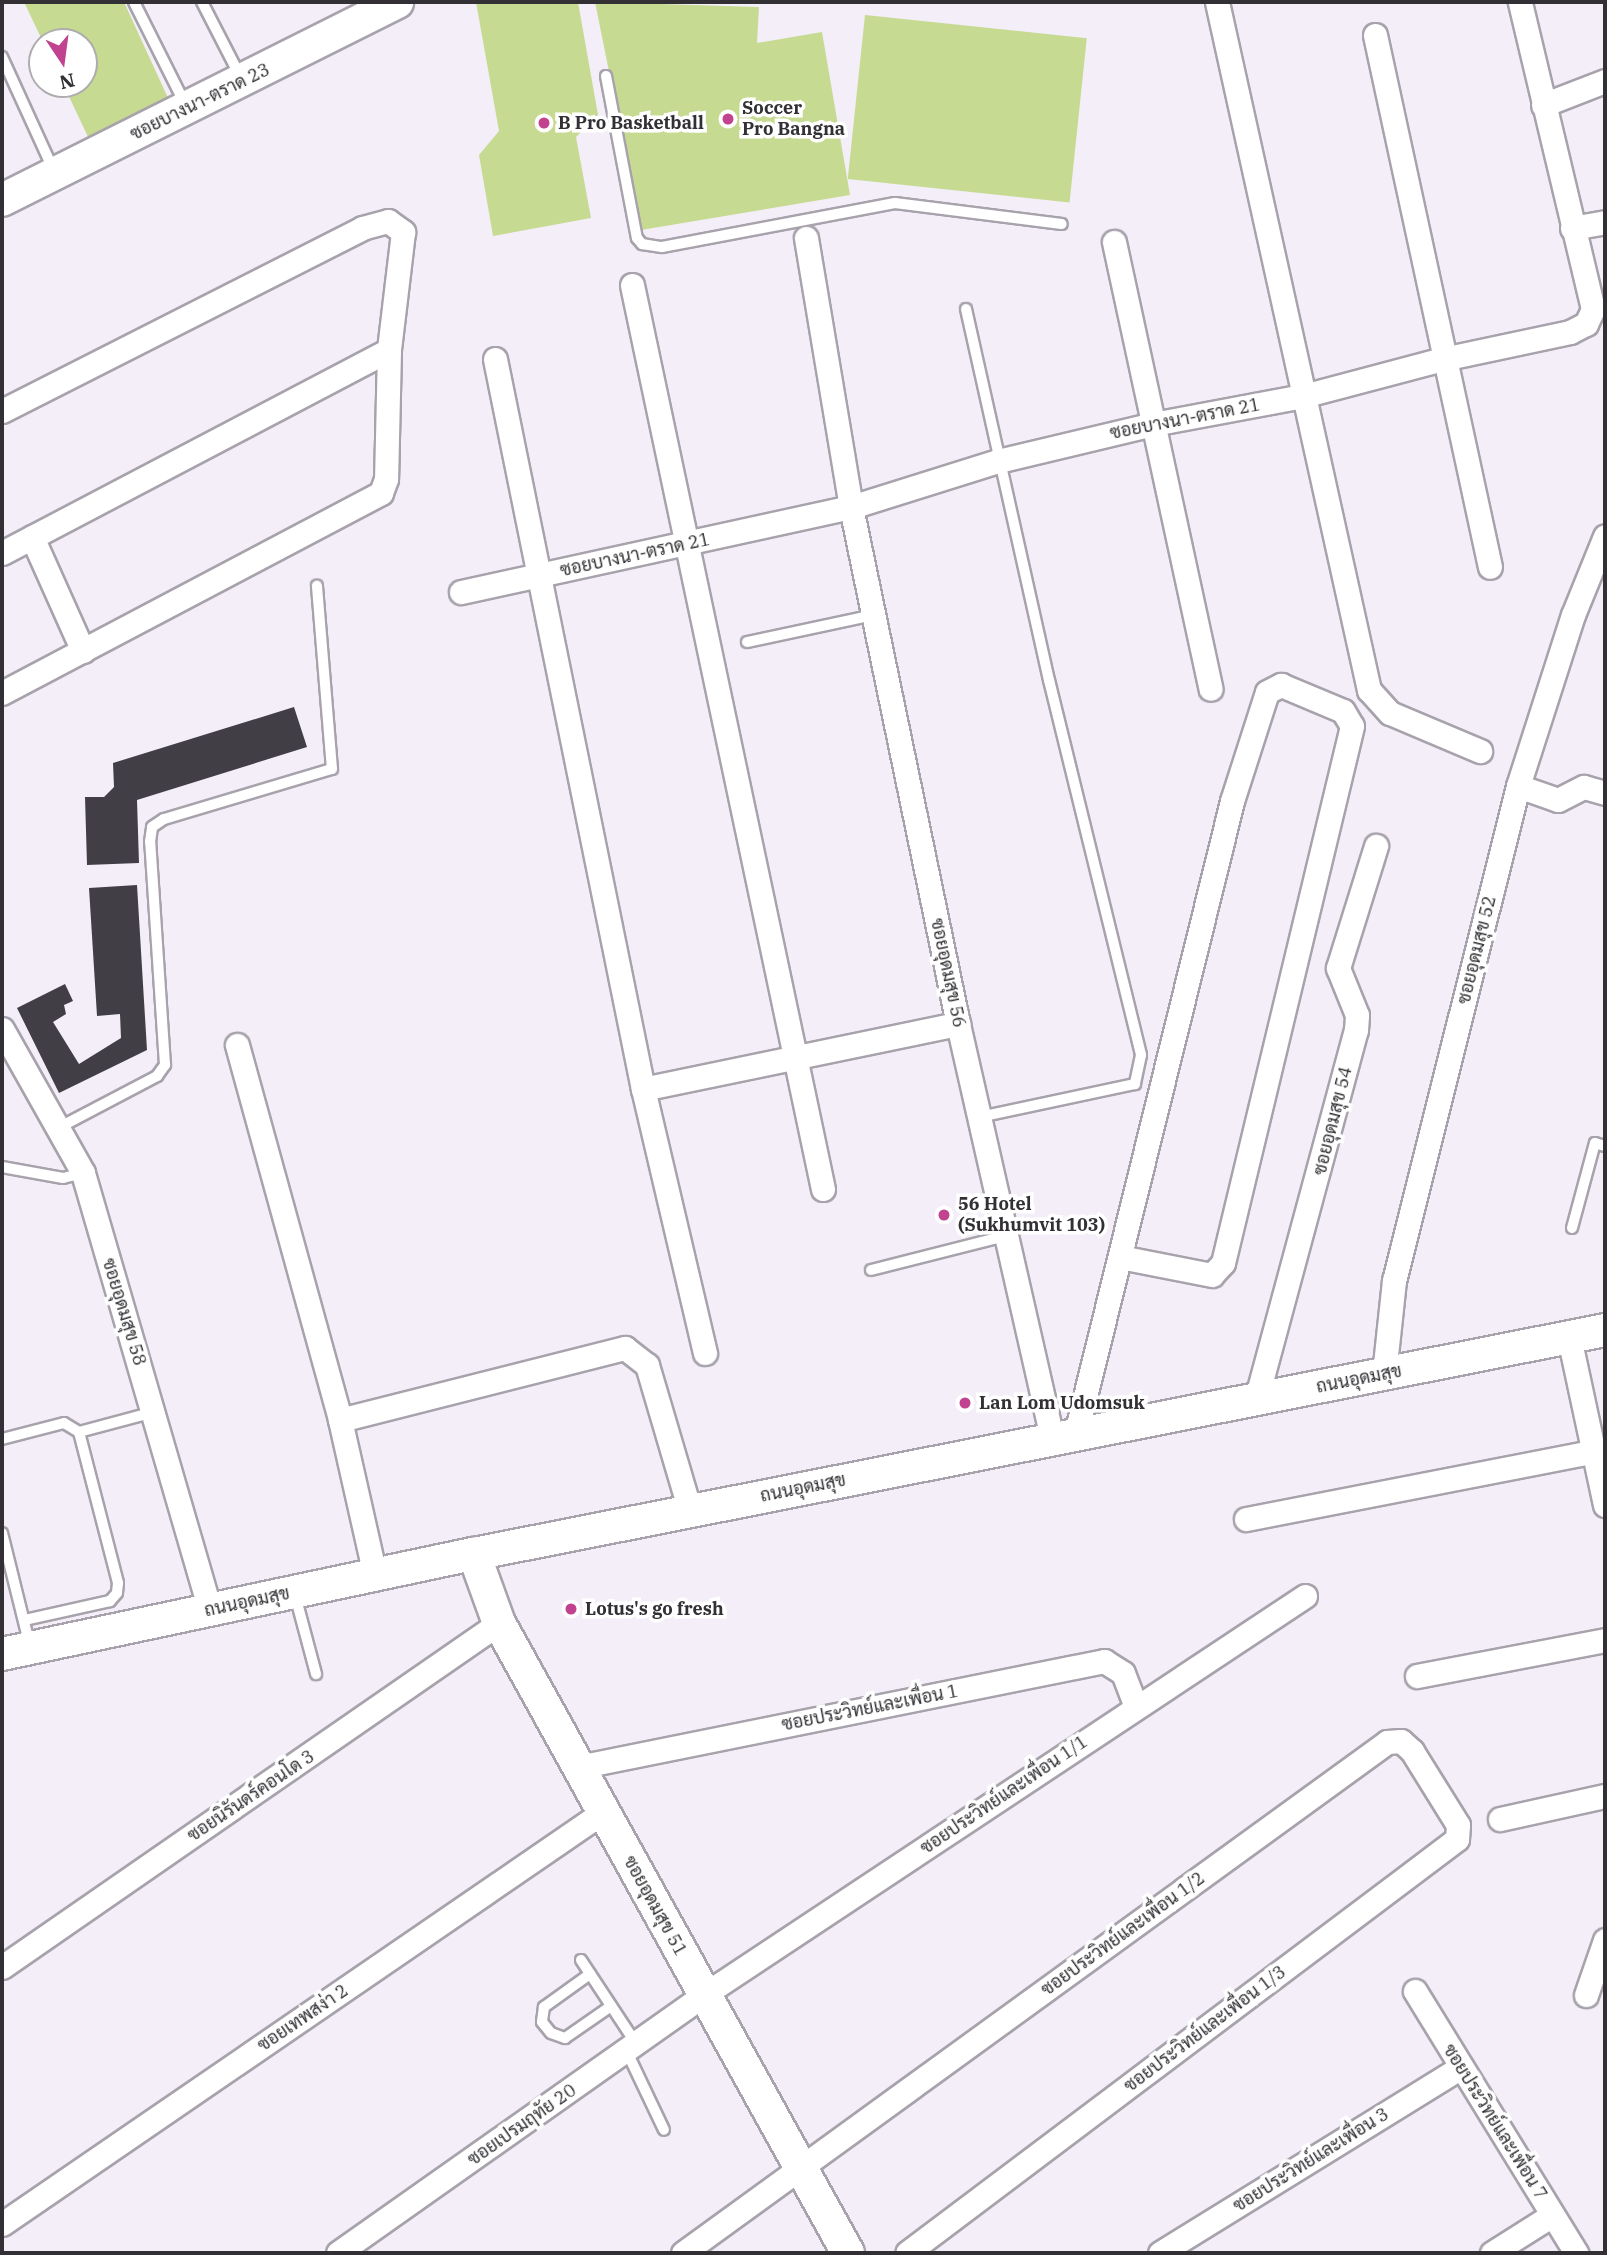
<!DOCTYPE html>
<meta charset="utf-8">
<style>
body{margin:0}
#map{position:relative;width:1607px;height:2255px;overflow:hidden;background:#f3eef8;font-family:"IBM Plex Serif",Sarabun,serif}
div>[style]{position:absolute}
.green>*{inset:0;background:#c6da91;transform-origin:0 0}
.building>*{inset:0;background:#423e46}
.roads{filter:drop-shadow(2px 0 #a7a2ab) drop-shadow(-2px 0 #a7a2ab) drop-shadow(0 2px #a7a2ab) drop-shadow(0 -2px #a7a2ab)}
.lane>*{height:10px;margin:-5px;padding:0 5px;transform-origin:5px;border-radius:5px;background:#fff}
.street>*{height:23px;margin:-11.5px;padding:0 11.5px;transform-origin:11.5px;border-radius:11.5px;background:#fff}
.secondary>*{height:32px;margin:-16px;padding:0 16px;transform-origin:16px;border-radius:16px;background:#fff}
.dots>*{width:19px;height:19px;translate:-50% -50%;box-sizing:border-box;border:4px solid #fff;border-radius:50%}
span{translate:-50% -50%;white-space:nowrap;text-align:center;line-height:1.15;-webkit-text-stroke:7px #fff;paint-order:stroke}
.street-label{font-size:18px;color:#323034}
.poi-label{font-size:18px;color:#323034;font-weight:700}
.left{translate:0 -50%;text-align:left}
.frame{position:absolute;inset:0;border:4px solid #323034;pointer-events:none}
.north{position:absolute;left:28px;top:28px;width:70px;height:70px;box-sizing:border-box;background:#fff;border:2px solid #adacae;border-radius:50%;rotate:167deg;font-size:19px;font-weight:700;line-height:28px;text-align:center;color:#323034}
.north::after{content:'';display:block;margin:auto;width:24px;height:32px;background:#c1428e;clip-path:polygon(50% 0,100% 100%,50% 72%,0 100%)}
</style>
<div id="map">
<div class="green">
<div style="clip-path:polygon(24px 2px,124px 2px,168px 98px,90px 141px,63px 84px,84px 84px,84px 42px,43px 42px)"></div>
<div style="clip-path:polygon(476px 2px,578px 2px,598px 115px,576px 137px,591px 218px,493px 236px,479px 155px,499px 131px)"></div>
<div style="clip-path:polygon(595px 2px,759px 7px,757px 43px,822px 32px,850px 195px,641px 230px)"></div>
<div style="left:865px;top:15px;width:223px;height:165px;rotate:6deg"></div>
</div>
<div class="building">
<div style="clip-path:polygon(294px 707px,307px 747px,137px 800px,139px 863px,87px 865px,85px 797px,104px 797px,114px 787px,113px 763px)"></div>
<div style="clip-path:polygon(137px 885px,147px 1050px,59px 1093px,17px 1008px,65px 984px,73px 1001px,64px 1005px,66px 1014px,53px 1022px,79px 1064px,121px 1038px,120px 1014px,97px 1016px,89px 888px)"></div>
</div>
<div class="roads">
<div class="lane">
<div style="left:134px;top:2px;width:116px;rotate:63.4deg"></div>
<div style="left:202px;top:2px;width:85px;rotate:62.8deg"></div>
<div style="left:2px;top:57px;width:125px;rotate:65.5deg"></div>
<div style="left:606px;top:76px;width:165px;rotate:79.2deg"></div>
<div style="left:637px;top:238px;width:8px;rotate:50deg"></div>
<div style="left:642px;top:244px;width:20px;rotate:9deg"></div>
<div style="left:662px;top:247px;width:237px;rotate:-10.7deg"></div>
<div style="left:895px;top:203px;width:168px;rotate:7.2deg"></div>
<div style="left:966px;top:309px;width:380px;rotate:77.4deg"></div>
<div style="left:1049px;top:680px;width:386px;rotate:76.2deg"></div>
<div style="left:1141px;top:1055px;width:30px;rotate:102deg"></div>
<div style="left:1135px;top:1084px;width:158px;rotate:168deg"></div>
<div style="left:747px;top:642px;width:130px;rotate:-12deg"></div>
<div style="left:60px;top:1127px;width:110px;rotate:-27.7deg"></div>
<div style="left:157px;top:1076px;width:14px;rotate:-54deg"></div>
<div style="left:165px;top:1065px;width:224px;rotate:-93.8deg"></div>
<div style="left:150px;top:842px;width:15px;rotate:-82deg"></div>
<div style="left:152px;top:827px;width:14px;rotate:-34deg"></div>
<div style="left:164px;top:819px;width:175px;rotate:-16.6deg"></div>
<div style="left:332px;top:769px;width:184px;rotate:-94.7deg"></div>
<div style="left:2px;top:1167px;width:62px;rotate:10.2deg"></div>
<div style="left:63px;top:1178px;width:21px;rotate:-14deg"></div>
<div style="left:1572px;top:1228px;width:88px;rotate:-74.9deg"></div>
<div style="left:1595px;top:1143px;width:10px;rotate:17deg"></div>
<div style="left:871px;top:1270px;width:138px;rotate:-14.2deg"></div>
<div style="left:79px;top:1432px;width:78px;rotate:-14.9deg"></div>
<div style="left:2px;top:1439px;width:64px;rotate:-14.5deg"></div>
<div style="left:64px;top:1423px;width:17px;rotate:31deg"></div>
<div style="left:79px;top:1432px;width:156px;rotate:75.5deg"></div>
<div style="left:118px;top:1583px;width:10px;rotate:96deg"></div>
<div style="left:117px;top:1593px;width:11px;rotate:131deg"></div>
<div style="left:110px;top:1601px;width:88px;rotate:167.5deg"></div>
<div style="left:2px;top:1533px;width:116px;rotate:76.1deg"></div>
<div style="left:295px;top:1595px;width:82px;rotate:75.1deg"></div>
<div style="left:581px;top:1960px;width:102px;rotate:56.6deg"></div>
<div style="left:590px;top:1974px;width:57px;rotate:144.3deg"></div>
<div style="left:544px;top:2007px;width:15px;rotate:98deg"></div>
<div style="left:542px;top:2022px;width:14px;rotate:51deg"></div>
<div style="left:551px;top:2033px;width:15px;rotate:20deg"></div>
<div style="left:565px;top:2038px;width:56px;rotate:-34.8deg"></div>
<div style="left:627px;top:2052px;width:86px;rotate:64.6deg"></div>
</div>
<div class="street">
<div style="left:1217px;top:2px;width:705px;rotate:77.54deg"></div>
<div style="left:1369px;top:690px;width:31px;rotate:48deg"></div>
<div style="left:1390px;top:713px;width:98px;rotate:22.9deg"></div>
<div style="left:1375px;top:35px;width:544px;rotate:77.8deg"></div>
<div style="left:1543px;top:105px;width:66px;rotate:-21.2deg"></div>
<div style="left:1572px;top:228px;width:34px;rotate:-10deg"></div>
<div style="left:806px;top:238px;width:273px;rotate:80.5deg"></div>
<div style="left:851px;top:507px;width:528px;rotate:78.31deg"></div>
<div style="left:958px;top:1024px;width:426px;rotate:77.2deg"></div>
<div style="left:1114px;top:242px;width:457px;rotate:77.8deg"></div>
<div style="left:632px;top:285px;width:924px;rotate:78.07deg"></div>
<div style="left:495px;top:359px;width:745px;rotate:78.54deg"></div>
<div style="left:2px;top:411px;width:404px;rotate:-26.9deg"></div>
<div style="left:362px;top:228px;width:27px;rotate:-15deg"></div>
<div style="left:388px;top:221px;width:19px;rotate:36deg"></div>
<div style="left:403px;top:232px;width:119px;rotate:96.8deg"></div>
<div style="left:389px;top:350px;width:129px;rotate:91.3deg"></div>
<div style="left:386px;top:479px;width:15px;rotate:110deg"></div>
<div style="left:381px;top:493px;width:429px;rotate:152.2deg"></div>
<div style="left:32px;top:537px;width:125px;rotate:65.9deg"></div>
<div style="left:2px;top:553px;width:437px;rotate:-27.7deg"></div>
<div style="left:461px;top:592px;width:399px;rotate:-12.3deg"></div>
<div style="left:851px;top:507px;width:154px;rotate:-17.4deg"></div>
<div style="left:998px;top:461px;width:159px;rotate:-13.4deg"></div>
<div style="left:1153px;top:424px;width:153px;rotate:-10.6deg"></div>
<div style="left:1303px;top:396px;width:145px;rotate:-14.8deg"></div>
<div style="left:1443px;top:359px;width:130px;rotate:-12deg"></div>
<div style="left:1570px;top:332px;width:18px;rotate:-27deg"></div>
<div style="left:1586px;top:324px;width:17px;rotate:-65deg"></div>
<div style="left:1593px;top:309px;width:316px;rotate:-103.4deg"></div>
<div style="left:1518px;top:786px;width:42px;rotate:19.3deg"></div>
<div style="left:1558px;top:800px;width:29px;rotate:-27deg"></div>
<div style="left:1584px;top:787px;width:22px;rotate:16deg"></div>
<div style="left:2px;top:1029px;width:165px;rotate:60.6deg"></div>
<div style="left:83px;top:1173px;width:456px;rotate:73.8deg"></div>
<div style="left:237px;top:1045px;width:389px;rotate:74.6deg"></div>
<div style="left:1569px;top:1337px;width:172px;rotate:77.9deg"></div>
<div style="left:705px;top:1353px;width:271px;rotate:-103.2deg"></div>
<div style="left:643px;top:1089px;width:322px;rotate:-11.7deg"></div>
<div style="left:1384px;top:1374px;width:94px;rotate:-83.9deg"></div>
<div style="left:1394px;top:1281px;width:510px;rotate:-75.94deg"></div>
<div style="left:1518px;top:786px;width:180px;rotate:-72.2deg"></div>
<div style="left:1573px;top:615px;width:85px;rotate:-67.9deg"></div>
<div style="left:1256px;top:1400px;width:383px;rotate:-74.9deg"></div>
<div style="left:1356px;top:1030px;width:15px;rotate:-86deg"></div>
<div style="left:1357px;top:1015px;width:51px;rotate:-112deg"></div>
<div style="left:1338px;top:968px;width:128px;rotate:-72.7deg"></div>
<div style="left:1076px;top:1433px;width:651px;rotate:-76.13deg"></div>
<div style="left:1232px;top:801px;width:114px;rotate:-72.2deg"></div>
<div style="left:1267px;top:692px;width:16px;rotate:-27deg"></div>
<div style="left:1281px;top:685px;width:67px;rotate:22.8deg"></div>
<div style="left:1343px;top:711px;width:17px;rotate:59deg"></div>
<div style="left:1352px;top:726px;width:552px;rotate:103.51deg"></div>
<div style="left:1223px;top:1263px;width:16px;rotate:133deg"></div>
<div style="left:1212px;top:1275px;width:94px;rotate:-168.9deg"></div>
<div style="left:1246px;top:1519px;width:366px;rotate:-11deg"></div>
<div style="left:375px;top:1575px;width:159px;rotate:-102.7deg"></div>
<div style="left:340px;top:1420px;width:294px;rotate:-14.2deg"></div>
<div style="left:625px;top:1348px;width:28px;rotate:38deg"></div>
<div style="left:647px;top:1365px;width:152px;rotate:73.6deg"></div>
<div style="left:1417px;top:1676px;width:191px;rotate:-10.8deg"></div>
<div style="left:578px;top:1767px;width:537px;rotate:-11.39deg"></div>
<div style="left:1104px;top:1661px;width:22px;rotate:32deg"></div>
<div style="left:1123px;top:1673px;width:36px;rotate:69deg"></div>
<div style="left:1500px;top:1819px;width:107px;rotate:-12.4deg"></div>
<div style="left:2px;top:1967px;width:604px;rotate:-34.69deg"></div>
<div style="left:1415px;top:1991px;width:308px;rotate:58.4deg"></div>
<div style="left:1586px;top:1995px;width:58px;rotate:-70.9deg"></div>
<div style="left:2px;top:2224px;width:729px;rotate:-34.43deg"></div>
<div style="left:338px;top:2253px;width:449px;rotate:-35.2deg"></div>
<div style="left:705px;top:1994px;width:720px;rotate:-33.56deg"></div>
<div style="left:683px;top:2253px;width:870px;rotate:-35.97deg"></div>
<div style="left:1387px;top:1742px;width:14px;rotate:-4deg"></div>
<div style="left:1401px;top:1741px;width:15px;rotate:42deg"></div>
<div style="left:1412px;top:1751px;width:87px;rotate:58.1deg"></div>
<div style="left:1458px;top:1825px;width:14px;rotate:94deg"></div>
<div style="left:1457px;top:1839px;width:688px;rotate:143.03deg"></div>
<div style="left:1160px;top:2253px;width:354px;rotate:-31.7deg"></div>
<div style="left:1492px;top:2253px;width:71px;rotate:-32.3deg"></div>
</div>
<div class="secondary">
<div style="left:2px;top:200px;width:442px;rotate:-26.6deg"></div>
<div style="left:474px;top:1554px;width:73px;rotate:70.1deg"></div>
<div style="left:499px;top:1623px;width:720px;rotate:61.01deg"></div>
<div style="left:2px;top:1654px;width:482px;rotate:-12deg"></div>
<div style="left:474px;top:1554px;width:1153px;rotate:-11.2deg"></div>
</div>
</div>
<div class="dots">
<div style="left:728px;top:119px;background:#c1428e"></div>
<div style="left:544px;top:123px;background:#c1428e"></div>
<div style="left:944px;top:1215px;background:#c1428e"></div>
<div style="left:965px;top:1403px;background:#c1428e"></div>
<div style="left:571px;top:1609px;background:#c1428e"></div>
</div>
<div class="street-label">
<span style="left:200px;top:102px;rotate:-26deg">ซอยบางนา-ตราด 23</span>
<span style="left:1185px;top:419px;rotate:-11deg">ซอยบางนา-ตราด 21</span>
<span style="left:635px;top:555px;rotate:-12deg">ซอยบางนา-ตราด 21</span>
<span style="left:1477px;top:950px;rotate:-76deg">ซอยอุดมสุข 52</span>
<span style="left:948px;top:973px;rotate:78deg">ซอยอุดมสุข 56</span>
<span style="left:1333px;top:1121px;rotate:-76deg">ซอยอุดมสุข 54</span>
<span style="left:124px;top:1312px;rotate:73deg">ซอยอุดมสุข 58</span>
<span style="left:1359px;top:1379px;rotate:-11deg">ถนนอุดมสุข</span>
<span style="left:803px;top:1488px;rotate:-11deg">ถนนอุดมสุข</span>
<span style="left:247px;top:1602px;rotate:-12deg">ถนนอุดมสุข</span>
<span style="left:870px;top:1708px;rotate:-11deg">ซอยประวิทย์และเพื่อน 1</span>
<span style="left:1004px;top:1795px;rotate:-34deg">ซอยประวิทย์และเพื่อน 1/1</span>
<span style="left:251px;top:1796px;rotate:-34deg">ซอยนิรันดร์คอนโด 3</span>
<span style="left:655px;top:1906px;rotate:61deg">ซอยอุดมสุข 51</span>
<span style="left:1123px;top:1934px;rotate:-36deg">ซอยประวิทย์และเพื่อน 1/2</span>
<span style="left:303px;top:2018px;rotate:-34deg">ซอยเทพสง่า 2</span>
<span style="left:1205px;top:2029px;rotate:-37deg">ซอยประวิทย์และเพื่อน 1/3</span>
<span style="left:1495px;top:2122px;rotate:58deg">ซอยประวิทย์และเพื่อน 7</span>
<span style="left:522px;top:2125px;rotate:-35deg">ซอยเปรมฤทัย 20</span>
<span style="left:1311px;top:2160px;rotate:-32deg">ซอยประวิทย์และเพื่อน 3</span>
</div>
<div class="poi-label">
<span class="left" style="left:742px;top:119px">Soccer<br>Pro Bangna</span>
<span class="left" style="left:558px;top:123px">B Pro Basketball</span>
<span class="left" style="left:958px;top:1215px">56 Hotel<br>(Sukhumvit 103)</span>
<span class="left" style="left:979px;top:1403px">Lan Lom Udomsuk</span>
<span class="left" style="left:585px;top:1609px">Lotus's go fresh</span>
</div>
<div class="frame"></div>
<div class="north">N</div>
</div>
